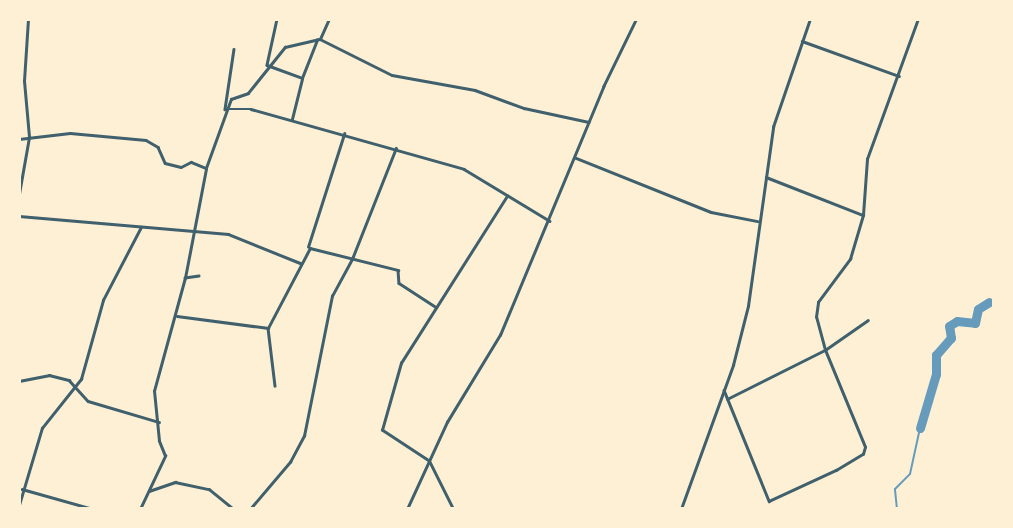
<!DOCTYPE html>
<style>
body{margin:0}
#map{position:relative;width:1013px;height:528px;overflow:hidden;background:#fdf0d5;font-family:"Noto Sans",sans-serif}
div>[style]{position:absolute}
.stream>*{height:2px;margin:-1px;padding:0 1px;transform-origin:1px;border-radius:1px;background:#669bbc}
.river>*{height:9px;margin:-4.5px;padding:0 4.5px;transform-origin:4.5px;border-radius:4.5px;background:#669bbc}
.minor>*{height:2.5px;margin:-1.25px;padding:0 1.25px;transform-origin:1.25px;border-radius:1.25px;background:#3f606c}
.tertiary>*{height:2.5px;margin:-1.25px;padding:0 1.25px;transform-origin:1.25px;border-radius:1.25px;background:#3f606c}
span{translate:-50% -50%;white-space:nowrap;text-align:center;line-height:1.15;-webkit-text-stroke:7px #fdf0d5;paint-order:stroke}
.frame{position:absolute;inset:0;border:21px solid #fdf0d5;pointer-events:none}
</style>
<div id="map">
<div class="stream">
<div style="left:897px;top:509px;width:20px;rotate:-96deg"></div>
<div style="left:895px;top:489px;width:21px;rotate:-45deg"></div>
<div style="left:910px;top:474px;width:47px;rotate:-77.7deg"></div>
</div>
<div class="river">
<div style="left:920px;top:428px;width:56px;rotate:-73.5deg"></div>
<div style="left:936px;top:374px;width:19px;rotate:-90deg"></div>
<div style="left:936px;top:355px;width:23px;rotate:-49deg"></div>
<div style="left:951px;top:338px;width:12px;rotate:-99deg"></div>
<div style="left:949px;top:326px;width:9px;rotate:-32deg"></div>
<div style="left:957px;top:321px;width:18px;rotate:6deg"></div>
<div style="left:975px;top:323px;width:14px;rotate:-78deg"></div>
<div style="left:978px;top:309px;width:13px;rotate:-32deg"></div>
</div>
<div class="minor">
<div style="left:277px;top:19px;width:47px;rotate:102.3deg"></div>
<div style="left:267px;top:65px;width:37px;rotate:20deg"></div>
<div style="left:302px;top:78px;width:41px;rotate:-68.5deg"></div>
<div style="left:320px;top:39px;width:80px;rotate:26.6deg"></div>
<div style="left:392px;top:75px;width:84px;rotate:10.2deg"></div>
<div style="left:475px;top:90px;width:52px;rotate:20.2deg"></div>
<div style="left:524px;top:108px;width:66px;rotate:12.2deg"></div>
<div style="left:802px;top:41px;width:103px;rotate:19.8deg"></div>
<div style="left:234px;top:49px;width:61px;rotate:98.5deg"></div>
<div style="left:225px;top:109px;width:26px"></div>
<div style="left:251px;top:109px;width:221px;rotate:15.7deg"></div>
<div style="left:464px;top:169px;width:100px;rotate:31.2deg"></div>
<div style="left:292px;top:119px;width:41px;rotate:-76deg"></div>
<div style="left:19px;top:139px;width:51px;rotate:-6.7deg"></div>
<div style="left:70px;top:133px;width:76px;rotate:5.3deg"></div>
<div style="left:146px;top:140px;width:14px;rotate:30deg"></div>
<div style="left:158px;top:147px;width:17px;rotate:66deg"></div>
<div style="left:165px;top:163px;width:16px;rotate:14deg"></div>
<div style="left:181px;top:167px;width:11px;rotate:-27deg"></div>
<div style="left:191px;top:162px;width:16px;rotate:22deg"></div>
<div style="left:206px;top:168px;width:73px;rotate:-70.1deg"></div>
<div style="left:231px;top:99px;width:18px;rotate:-19deg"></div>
<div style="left:248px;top:93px;width:59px;rotate:-51.2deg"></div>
<div style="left:285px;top:47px;width:36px;rotate:-13deg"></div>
<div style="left:320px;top:39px;width:22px;rotate:-66deg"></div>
<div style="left:576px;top:158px;width:145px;rotate:21.8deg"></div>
<div style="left:711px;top:212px;width:47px;rotate:11.1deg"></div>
<div style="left:766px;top:177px;width:104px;rotate:21.4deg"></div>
<div style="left:19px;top:194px;width:58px;rotate:-80deg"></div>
<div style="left:29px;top:137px;width:56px;rotate:-95.1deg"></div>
<div style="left:24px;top:81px;width:62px;rotate:-86.3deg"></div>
<div style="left:19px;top:216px;width:210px;rotate:4.9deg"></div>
<div style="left:228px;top:234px;width:78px;rotate:21.9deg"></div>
<div style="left:308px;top:247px;width:119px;rotate:-72.3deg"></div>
<div style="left:199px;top:276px;width:14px;rotate:172deg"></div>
<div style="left:185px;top:278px;width:111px;rotate:-79.1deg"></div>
<div style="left:177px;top:316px;width:92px;rotate:7.5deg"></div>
<div style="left:268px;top:328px;width:90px;rotate:-62.3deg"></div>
<div style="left:310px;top:248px;width:91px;rotate:14deg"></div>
<div style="left:398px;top:270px;width:13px;rotate:86deg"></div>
<div style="left:399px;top:283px;width:44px;rotate:33deg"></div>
<div style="left:268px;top:328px;width:58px;rotate:83.1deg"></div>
<div style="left:19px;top:381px;width:31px;rotate:-11deg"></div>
<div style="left:49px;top:375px;width:21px;rotate:14deg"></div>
<div style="left:69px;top:380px;width:28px;rotate:48deg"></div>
<div style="left:88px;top:401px;width:74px;rotate:16.5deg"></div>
<div style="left:724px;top:390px;width:120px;rotate:67.9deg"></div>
<div style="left:769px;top:501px;width:74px;rotate:-24.8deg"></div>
<div style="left:836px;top:470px;width:31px;rotate:-31deg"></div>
<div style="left:863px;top:454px;width:7px;rotate:-74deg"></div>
<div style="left:865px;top:447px;width:105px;rotate:-112.4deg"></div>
<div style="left:825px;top:350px;width:52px;rotate:-34.9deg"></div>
<div style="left:22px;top:489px;width:74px;rotate:15.7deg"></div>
<div style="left:149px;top:491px;width:28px;rotate:-19deg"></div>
<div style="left:175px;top:482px;width:35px;rotate:12deg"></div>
<div style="left:209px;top:489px;width:32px;rotate:39deg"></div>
<div style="left:19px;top:505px;width:80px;rotate:-73.4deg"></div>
<div style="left:42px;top:428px;width:63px;rotate:-51.5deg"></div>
<div style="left:81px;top:379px;width:82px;rotate:-74.4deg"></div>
<div style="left:103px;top:300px;width:82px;rotate:-62.5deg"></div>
<div style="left:140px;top:509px;width:59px;rotate:-64.7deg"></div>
<div style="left:165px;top:456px;width:16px;rotate:-112deg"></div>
<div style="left:159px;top:441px;width:50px;rotate:-95.7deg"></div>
<div style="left:154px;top:391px;width:117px;rotate:-74.7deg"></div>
<div style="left:250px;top:509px;width:62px;rotate:-49.6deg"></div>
<div style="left:290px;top:462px;width:30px;rotate:-62deg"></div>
<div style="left:304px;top:436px;width:143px;rotate:-78.7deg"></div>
<div style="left:332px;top:296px;width:42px;rotate:-61.6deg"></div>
<div style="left:352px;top:259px;width:119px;rotate:-68.4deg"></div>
<div style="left:407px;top:509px;width:96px;rotate:-65.3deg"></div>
<div style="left:447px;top:422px;width:102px;rotate:-58.7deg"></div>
<div style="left:500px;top:335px;width:269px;rotate:-67.4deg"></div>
<div style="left:603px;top:87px;width:76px;rotate:-64.1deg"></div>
<div style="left:453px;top:509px;width:54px;rotate:-116.6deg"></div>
<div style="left:429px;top:461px;width:56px;rotate:-146.6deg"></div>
<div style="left:382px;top:430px;width:70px;rotate:-74.2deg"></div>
<div style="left:401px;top:363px;width:198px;rotate:-57.6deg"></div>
</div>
<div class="tertiary">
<div style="left:727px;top:399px;width:110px;rotate:-26.6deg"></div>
<div style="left:825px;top:350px;width:34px;rotate:-105deg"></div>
<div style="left:816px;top:317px;width:15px;rotate:-82deg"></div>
<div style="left:818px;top:302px;width:54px;rotate:-53.3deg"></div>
<div style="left:850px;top:259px;width:46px;rotate:-73.5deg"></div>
<div style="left:863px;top:215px;width:56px;rotate:-85.9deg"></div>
<div style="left:867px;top:159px;width:149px;rotate:-70deg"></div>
<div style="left:681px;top:509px;width:153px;rotate:-70.1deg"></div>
<div style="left:733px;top:365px;width:61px;rotate:-75.7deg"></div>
<div style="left:748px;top:306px;width:181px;rotate:-82deg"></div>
<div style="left:773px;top:127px;width:114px;rotate:-71.1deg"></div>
</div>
<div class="frame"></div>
</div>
